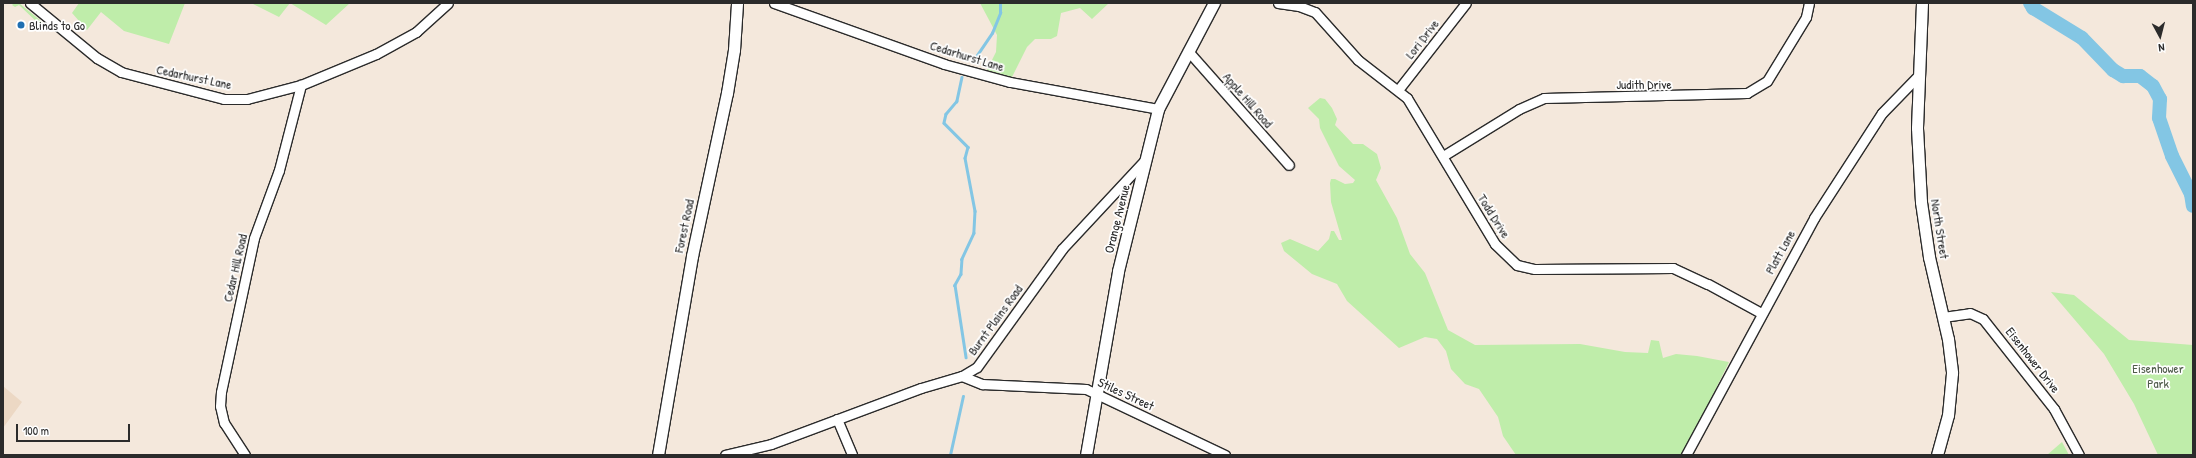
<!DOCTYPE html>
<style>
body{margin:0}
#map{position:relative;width:2196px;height:458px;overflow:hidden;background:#f4e8dc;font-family:"Patrick Hand",sans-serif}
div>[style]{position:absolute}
.built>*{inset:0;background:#ecd8c4}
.green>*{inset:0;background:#bfedaa}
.stream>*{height:2.5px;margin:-1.25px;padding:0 1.25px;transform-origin:1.25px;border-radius:1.25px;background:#83c6e4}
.river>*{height:14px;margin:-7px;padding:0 7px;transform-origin:7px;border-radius:7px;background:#83c6e4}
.roads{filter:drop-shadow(1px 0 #2b2b2b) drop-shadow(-1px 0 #2b2b2b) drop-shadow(0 1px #2b2b2b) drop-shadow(0 -1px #2b2b2b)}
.minor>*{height:9px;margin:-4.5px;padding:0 4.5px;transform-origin:4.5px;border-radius:4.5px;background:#fff}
.major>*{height:11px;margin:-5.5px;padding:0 5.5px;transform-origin:5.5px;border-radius:5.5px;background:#fff}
.dots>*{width:11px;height:11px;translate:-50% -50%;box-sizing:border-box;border:2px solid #fff;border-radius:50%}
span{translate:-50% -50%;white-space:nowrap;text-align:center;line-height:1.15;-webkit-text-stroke:3.5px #fff;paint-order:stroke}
.poi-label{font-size:13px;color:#2b2b2b}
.left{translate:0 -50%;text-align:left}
.street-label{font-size:13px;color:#2b2b2b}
.park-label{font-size:13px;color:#505c4b}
.frame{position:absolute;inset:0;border:4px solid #2b2b2b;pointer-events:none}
.north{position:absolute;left:2140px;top:16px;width:40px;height:40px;-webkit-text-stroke:3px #fff;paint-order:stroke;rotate:173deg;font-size:11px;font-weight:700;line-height:16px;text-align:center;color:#2b2b2b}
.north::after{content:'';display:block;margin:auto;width:14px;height:18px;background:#2b2b2b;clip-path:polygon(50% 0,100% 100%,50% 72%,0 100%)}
.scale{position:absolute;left:16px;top:424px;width:114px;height:18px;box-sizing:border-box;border:2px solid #2b2b2b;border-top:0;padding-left:5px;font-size:12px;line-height:14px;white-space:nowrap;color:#2b2b2b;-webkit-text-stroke:3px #fff;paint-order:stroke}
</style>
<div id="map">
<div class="built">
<div style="clip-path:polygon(3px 386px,22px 402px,3px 428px)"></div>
</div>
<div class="green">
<div style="clip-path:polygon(14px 3px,19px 3px,46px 25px,38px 23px,19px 5px,15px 7px,12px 5px)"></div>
<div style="clip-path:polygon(79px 3px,185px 3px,169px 44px,124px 31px,101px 12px,87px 30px,72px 13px)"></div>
<div style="clip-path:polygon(251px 3px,350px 3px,326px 25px,290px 3px,279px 17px)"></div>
<div style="clip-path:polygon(980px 3px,1109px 3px,1092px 19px,1080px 8px,1061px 13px,1057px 36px,1051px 39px,1035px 39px,1027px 47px,1012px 77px,987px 70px,996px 52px,997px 35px)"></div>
<div style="clip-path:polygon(1320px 98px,1325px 99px,1332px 108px,1337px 119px,1335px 125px,1353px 144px,1363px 144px,1377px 154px,1381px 168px,1376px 180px,1397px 218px,1410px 254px,1425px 273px,1448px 330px,1475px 345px,1580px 344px,1625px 352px,1648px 353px,1651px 340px,1659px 341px,1663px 358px,1676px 354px,1697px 356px,1729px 362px,1683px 455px,1516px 455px,1503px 436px,1498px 417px,1479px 389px,1465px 384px,1451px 369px,1446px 351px,1437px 339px,1425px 337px,1399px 348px,1347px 301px,1337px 284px,1312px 274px,1284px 251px,1281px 243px,1290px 239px,1318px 251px,1329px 239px,1331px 231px,1334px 231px,1339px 240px,1342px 240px,1331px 202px,1330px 183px,1331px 179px,1335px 179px,1345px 184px,1353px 183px,1355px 180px,1339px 166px,1320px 128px,1319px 119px,1308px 108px)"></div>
<div style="clip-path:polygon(2051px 292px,2074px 295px,2129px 340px,2193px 345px,2193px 455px,2158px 455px,2134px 404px,2104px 354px)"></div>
<div style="clip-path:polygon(2062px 442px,2069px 455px,2047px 455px)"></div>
</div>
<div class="stream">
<div style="left:973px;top:61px;width:34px;rotate:-56deg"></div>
<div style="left:992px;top:33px;width:22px;rotate:-68deg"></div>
<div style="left:1000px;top:13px;width:10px;rotate:-90deg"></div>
<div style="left:962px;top:77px;width:25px;rotate:102deg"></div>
<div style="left:957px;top:101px;width:17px;rotate:130deg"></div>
<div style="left:946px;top:114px;width:9px;rotate:103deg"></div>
<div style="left:944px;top:123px;width:34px;rotate:45deg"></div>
<div style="left:968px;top:147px;width:11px;rotate:105deg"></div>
<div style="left:965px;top:158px;width:54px;rotate:79.3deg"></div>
<div style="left:975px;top:211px;width:22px;rotate:93deg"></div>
<div style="left:974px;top:233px;width:29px;rotate:115deg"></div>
<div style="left:962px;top:259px;width:15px;rotate:94deg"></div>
<div style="left:961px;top:274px;width:13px;rotate:119deg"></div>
<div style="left:955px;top:285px;width:73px;rotate:81.3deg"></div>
<div style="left:950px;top:455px;width:60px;rotate:-77.6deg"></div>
</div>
<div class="river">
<div style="left:2030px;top:3px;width:6px;rotate:59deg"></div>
<div style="left:2033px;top:8px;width:57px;rotate:31.5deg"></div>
<div style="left:2082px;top:38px;width:45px;rotate:45.9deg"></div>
<div style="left:2113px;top:70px;width:12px;rotate:31deg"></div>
<div style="left:2123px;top:76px;width:17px"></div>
<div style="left:2140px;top:76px;width:16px;rotate:38deg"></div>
<div style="left:2153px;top:86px;width:15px;rotate:62deg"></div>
<div style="left:2160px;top:99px;width:19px;rotate:93deg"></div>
<div style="left:2159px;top:118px;width:40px;rotate:71.1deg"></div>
<div style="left:2172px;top:156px;width:42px;rotate:63.4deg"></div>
<div style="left:2191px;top:194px;width:12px;rotate:81deg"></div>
</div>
<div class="roads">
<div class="minor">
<div style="left:30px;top:3px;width:87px;rotate:39.4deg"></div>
<div style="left:97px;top:58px;width:28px;rotate:30deg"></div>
<div style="left:121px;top:72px;width:106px;rotate:14.7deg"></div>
<div style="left:224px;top:99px;width:23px"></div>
<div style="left:247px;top:99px;width:56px;rotate:-14.5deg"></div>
<div style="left:301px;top:85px;width:81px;rotate:-22.5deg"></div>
<div style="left:376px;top:54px;width:46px;rotate:-28.8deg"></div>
<div style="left:416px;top:32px;width:43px;rotate:-42.2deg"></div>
<div style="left:774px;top:3px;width:181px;rotate:19.7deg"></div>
<div style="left:944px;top:64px;width:68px;rotate:15.3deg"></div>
<div style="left:1010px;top:82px;width:150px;rotate:10.3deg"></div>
<div style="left:1278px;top:3px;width:21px;rotate:8deg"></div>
<div style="left:1299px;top:6px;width:17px;rotate:21deg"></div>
<div style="left:1315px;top:12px;width:64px;rotate:48.1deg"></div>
<div style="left:1358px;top:60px;width:62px;rotate:37.8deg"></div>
<div style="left:1407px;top:98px;width:170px;rotate:58.9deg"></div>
<div style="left:1495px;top:244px;width:30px;rotate:44deg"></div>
<div style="left:1517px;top:265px;width:18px;rotate:13deg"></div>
<div style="left:1535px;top:269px;width:138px;rotate:-0.4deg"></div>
<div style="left:1673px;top:268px;width:38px;rotate:25deg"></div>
<div style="left:1708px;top:284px;width:60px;rotate:28.7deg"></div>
<div style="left:1188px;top:51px;width:152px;rotate:48.5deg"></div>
<div style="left:1398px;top:90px;width:110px;rotate:-52deg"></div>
<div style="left:1443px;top:156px;width:89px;rotate:-31.7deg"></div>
<div style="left:1519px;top:109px;width:27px;rotate:-24deg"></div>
<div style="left:1544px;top:98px;width:203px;rotate:-1.4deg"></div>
<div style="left:1747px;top:93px;width:23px;rotate:-31deg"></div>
<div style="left:1767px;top:81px;width:75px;rotate:-58.6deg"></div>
<div style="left:1806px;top:17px;width:14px;rotate:-78deg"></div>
<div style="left:1943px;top:317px;width:27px;rotate:-8deg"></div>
<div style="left:1970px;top:313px;width:14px;rotate:25deg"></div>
<div style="left:1983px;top:319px;width:115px;rotate:51.7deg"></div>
<div style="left:2054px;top:409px;width:52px;rotate:61.5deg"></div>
<div style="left:962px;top:376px;width:22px;rotate:22deg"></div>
<div style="left:982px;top:384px;width:104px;rotate:2.8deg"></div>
<div style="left:1086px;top:389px;width:154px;rotate:25.4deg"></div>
<div style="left:837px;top:419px;width:39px;rotate:67deg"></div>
<div style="left:245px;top:455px;width:38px;rotate:-123deg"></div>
<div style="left:224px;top:423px;width:17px;rotate:-103deg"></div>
<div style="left:220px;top:406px;width:14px;rotate:-86deg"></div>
<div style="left:221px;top:392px;width:157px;rotate:-77.9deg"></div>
<div style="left:254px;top:238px;width:72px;rotate:-69.8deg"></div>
<div style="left:279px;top:170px;width:88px;rotate:-75.5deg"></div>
<div style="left:725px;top:455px;width:47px;rotate:-13.4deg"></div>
<div style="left:771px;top:444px;width:160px;rotate:-20.5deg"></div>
<div style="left:921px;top:388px;width:43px;rotate:-16.3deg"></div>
<div style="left:962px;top:376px;width:17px;rotate:-31deg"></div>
<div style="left:977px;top:367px;width:145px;rotate:-54.2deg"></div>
<div style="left:1062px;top:249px;width:123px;rotate:-47deg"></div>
<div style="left:1686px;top:455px;width:269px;rotate:-61.6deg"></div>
<div style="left:1814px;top:218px;width:125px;rotate:-57.1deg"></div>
<div style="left:1882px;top:113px;width:53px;rotate:-45.8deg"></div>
</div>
<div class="major">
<div style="left:1922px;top:3px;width:125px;rotate:92.3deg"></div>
<div style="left:1917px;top:128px;width:74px;rotate:86.9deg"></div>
<div style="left:1921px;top:202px;width:56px;rotate:81.7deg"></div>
<div style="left:1929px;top:257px;width:84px;rotate:77deg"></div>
<div style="left:1948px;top:339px;width:34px;rotate:83deg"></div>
<div style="left:1952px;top:373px;width:42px;rotate:95.4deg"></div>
<div style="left:1948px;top:415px;width:41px;rotate:105.4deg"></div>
<div style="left:658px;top:455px;width:202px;rotate:-80.3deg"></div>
<div style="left:692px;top:256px;width:167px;rotate:-77.9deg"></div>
<div style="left:727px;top:93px;width:44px;rotate:-80.8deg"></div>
<div style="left:734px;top:50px;width:47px;rotate:-86.3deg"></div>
<div style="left:1086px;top:455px;width:187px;rotate:-80.1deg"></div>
<div style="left:1118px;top:271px;width:167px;rotate:-76.1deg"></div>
<div style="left:1158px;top:109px;width:120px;rotate:-62.2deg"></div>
</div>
</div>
<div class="dots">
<div style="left:21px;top:25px;background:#1f6fb2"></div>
</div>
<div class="poi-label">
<span class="left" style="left:29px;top:25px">Blinds to Go</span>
</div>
<div class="street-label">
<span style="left:1422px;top:39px;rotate:-52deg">Lori Drive</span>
<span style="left:967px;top:56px;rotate:17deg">Cedarhurst Lane</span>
<span style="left:194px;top:77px;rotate:12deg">Cedarhurst Lane</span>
<span style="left:1644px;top:84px">Judith Drive</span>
<span style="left:1248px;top:100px;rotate:49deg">Apple Hill Road</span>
<span style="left:1494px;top:216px;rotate:58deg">Todd Drive</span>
<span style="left:1117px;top:219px;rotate:-76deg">Orange Avenue</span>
<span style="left:684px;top:226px;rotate:-78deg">Forest Road</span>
<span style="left:1940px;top:229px;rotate:81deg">North Street</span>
<span style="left:1780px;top:252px;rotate:-61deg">Platt Lane</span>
<span style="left:235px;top:268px;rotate:-77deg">Cedar Hill Road</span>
<span style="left:995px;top:320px;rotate:-54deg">Burnt Plains Road</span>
<span style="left:2033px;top:360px;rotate:52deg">Eisenhower Drive</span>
<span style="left:1126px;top:394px;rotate:25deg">Stiles Street</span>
</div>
<div class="park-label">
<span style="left:2158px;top:376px">Eisenhower<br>Park</span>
</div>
<div class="frame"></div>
<div class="north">N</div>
<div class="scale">100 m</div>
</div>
